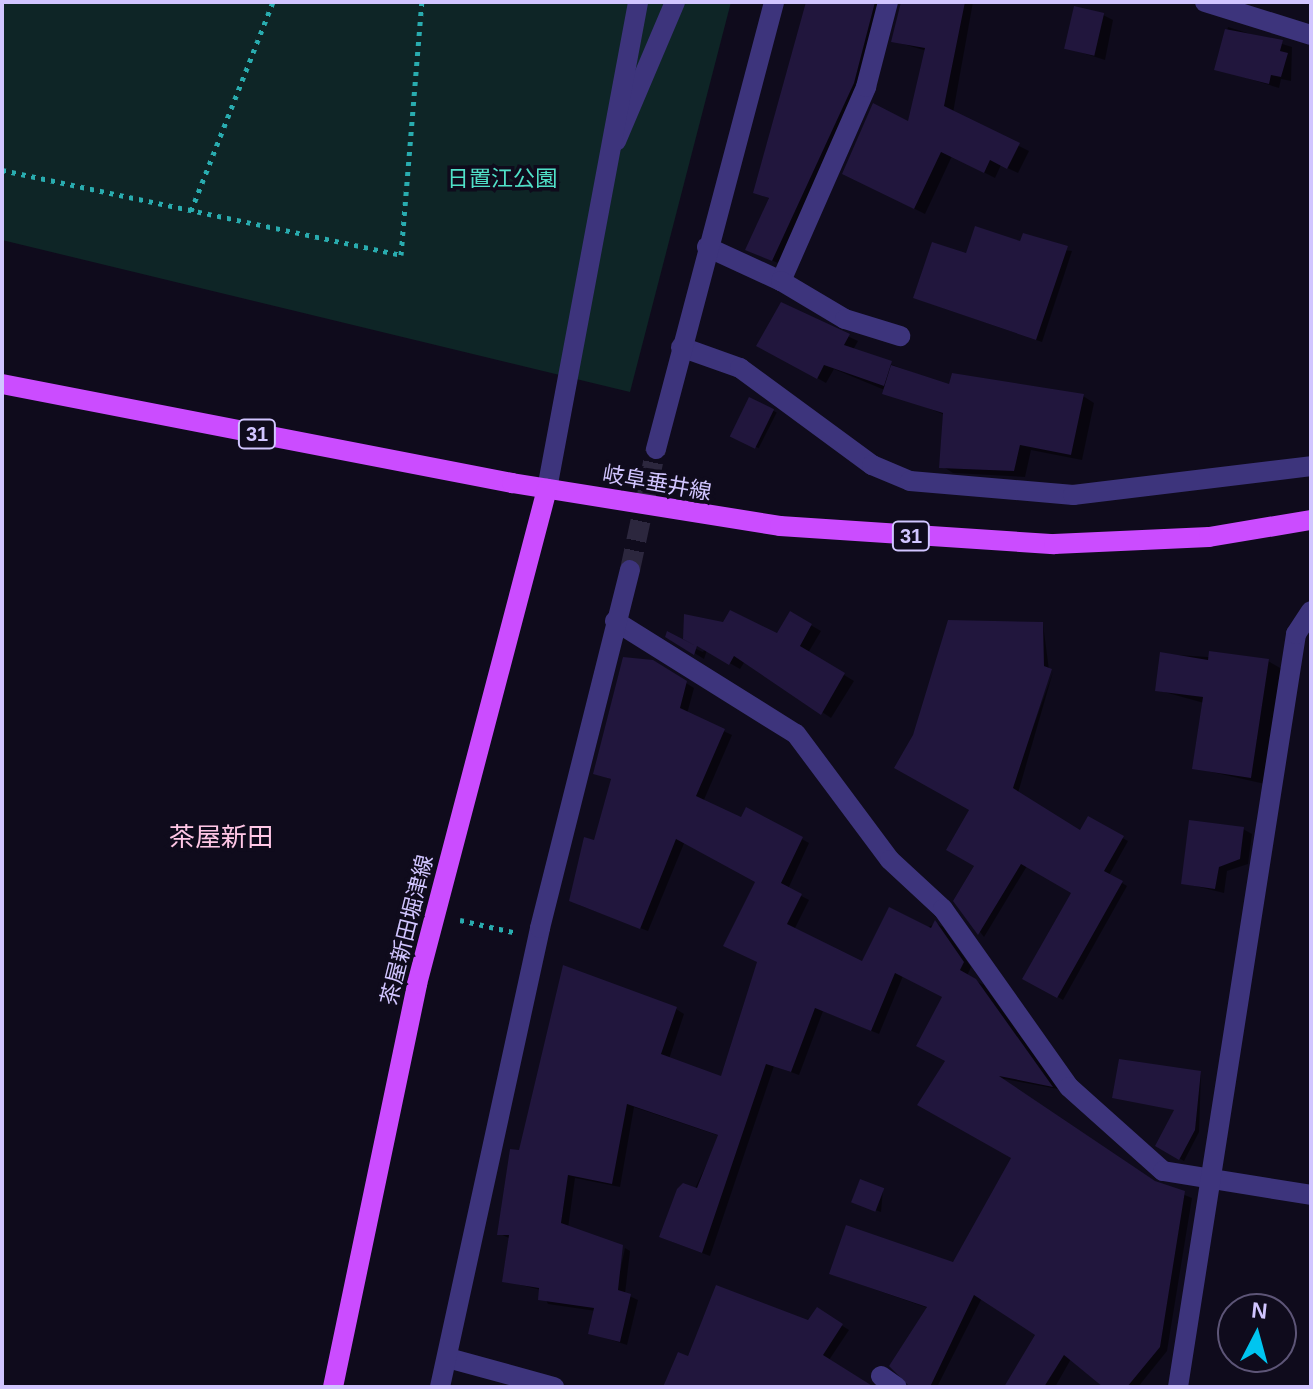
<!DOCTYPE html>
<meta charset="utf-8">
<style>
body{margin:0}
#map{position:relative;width:1313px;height:1389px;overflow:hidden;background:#0f0b1c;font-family:Arial,"Noto Sans JP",sans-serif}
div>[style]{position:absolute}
.green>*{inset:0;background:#0e2526}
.shadow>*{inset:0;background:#0007;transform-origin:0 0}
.building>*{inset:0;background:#21163d;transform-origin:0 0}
.minor-tunnel>*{height:20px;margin-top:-10px;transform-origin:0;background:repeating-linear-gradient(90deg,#2c273e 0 20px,transparent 0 30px)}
.path>*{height:5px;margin-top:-2.5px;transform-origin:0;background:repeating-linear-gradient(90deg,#29acaf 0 4px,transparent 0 10px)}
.minor>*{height:20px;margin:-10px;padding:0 10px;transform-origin:10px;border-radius:10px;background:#3d347c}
.major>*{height:20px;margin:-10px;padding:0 10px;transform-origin:10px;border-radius:10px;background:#cb4cff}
span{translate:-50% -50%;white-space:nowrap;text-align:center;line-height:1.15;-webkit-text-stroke:7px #0f0b1c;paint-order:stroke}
.shield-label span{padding:2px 6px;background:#0f0b1c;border:2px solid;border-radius:6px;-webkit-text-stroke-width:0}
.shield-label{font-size:20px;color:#d1c5ff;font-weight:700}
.park-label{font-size:22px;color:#50e0c8}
.street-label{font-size:22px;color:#d1c5ff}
.quarter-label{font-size:26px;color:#ffc7e6}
.frame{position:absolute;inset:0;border:4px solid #d1c5ff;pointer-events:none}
.north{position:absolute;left:1217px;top:1293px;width:80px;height:80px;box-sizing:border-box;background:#0f0b1c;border:2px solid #5d5577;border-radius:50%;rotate:6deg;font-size:22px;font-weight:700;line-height:32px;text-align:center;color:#d1c5ff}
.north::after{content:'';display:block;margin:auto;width:28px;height:36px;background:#00c5f0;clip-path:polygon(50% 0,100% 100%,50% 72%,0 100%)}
</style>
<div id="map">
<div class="green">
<div style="clip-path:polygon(2px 2px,731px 2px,630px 392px,2px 240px)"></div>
</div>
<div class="shadow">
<div style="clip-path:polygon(808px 2px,892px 2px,783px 265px,758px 255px,770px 199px,756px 192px)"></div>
<div style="clip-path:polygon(902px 2px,973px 2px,953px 113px,1029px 151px,1018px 173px,1001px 165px,995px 178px,952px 156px,925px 214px,855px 179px,909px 124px,927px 51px,893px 41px)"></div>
<div style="clip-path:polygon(1103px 15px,1113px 20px,1105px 60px,1067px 48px)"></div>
<div style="clip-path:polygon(1228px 27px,1292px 47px,1291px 81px,1281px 79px,1279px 88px,1217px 69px)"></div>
<div style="clip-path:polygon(1021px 244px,1072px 251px,1042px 342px,921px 300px,967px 256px)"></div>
<div style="clip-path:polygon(781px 305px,858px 341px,853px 350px,951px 387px,1083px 396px,1094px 403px,1082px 460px,1031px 450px,1025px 477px,953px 473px,942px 466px,945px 415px,834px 369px,826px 383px,759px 345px)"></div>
<div style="left:750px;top:399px;width:30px;height:40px;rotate:27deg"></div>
<div style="clip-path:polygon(791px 614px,821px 631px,808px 653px,854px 681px,831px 718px,745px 661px,740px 669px,707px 650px,704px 659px,667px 636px,703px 652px,705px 649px,778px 636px)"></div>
<div style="clip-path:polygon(1043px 624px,1049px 670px,1008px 797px,1053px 672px,1018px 793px,1081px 832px,1088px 819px,1128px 841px,1109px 875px,1127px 886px,1063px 1000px,1025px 978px,1074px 892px,1027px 866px,984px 937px,956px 901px,977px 865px,972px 809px)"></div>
<div style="clip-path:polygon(1162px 654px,1268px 661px,1282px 669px,1265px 784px,1194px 768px,1204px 703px,1157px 690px)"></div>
<div style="clip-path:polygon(652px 662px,694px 688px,687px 714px,732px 735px,703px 802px,742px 819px,747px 809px,809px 843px,788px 889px,809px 900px,794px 930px,862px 963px,936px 923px,943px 927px,971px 967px,967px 976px,984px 985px,1058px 1089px,999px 1078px,1157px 1184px,1192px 1198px,1167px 1351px,1138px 1387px,1106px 1387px,1071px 1359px,1055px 1387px,1006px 1387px,1037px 1334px,982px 1298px,937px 1387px,910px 1387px,928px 1308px,839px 1277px,954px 1264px,1014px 1157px,948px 1061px,944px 997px,903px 976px,879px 1034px,823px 1011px,799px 1075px,774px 1066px,710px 1256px,670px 1241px,720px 1136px,634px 1107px,620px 1187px,575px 1178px,568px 1228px,614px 1300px,625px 1248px,630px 1251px,625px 1294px,638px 1300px,627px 1345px,590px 1333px,596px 1311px,548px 1304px,541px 1290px,505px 1281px,511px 1239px,500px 1234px,521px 1152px,676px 1009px,684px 1014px,669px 1059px,722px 1079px,759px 962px,757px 881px,685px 841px,648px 931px,579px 905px,613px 780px,595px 773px)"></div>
<div style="clip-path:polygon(1243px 829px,1252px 834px,1248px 864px,1227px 871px,1224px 893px,1183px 883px)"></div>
<div style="clip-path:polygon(1201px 1072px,1199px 1132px,1184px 1161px,1158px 1146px,1176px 1110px,1114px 1097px)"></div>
<div style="clip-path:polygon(883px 1189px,881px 1212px,858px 1204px)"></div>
<div style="clip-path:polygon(817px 1310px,849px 1330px,829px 1360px,871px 1387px,665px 1387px,689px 1359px,809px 1323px)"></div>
</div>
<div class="building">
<div style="clip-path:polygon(806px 2px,875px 2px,854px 83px,772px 261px,745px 250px,769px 198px,753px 193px)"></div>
<div style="clip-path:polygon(901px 2px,965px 2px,944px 106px,1020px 143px,1007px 169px,990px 160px,984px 173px,941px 152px,914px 209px,842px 174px,873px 103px,908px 121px,925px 48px,891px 42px)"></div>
<div style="left:1074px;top:6px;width:31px;height:44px;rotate:13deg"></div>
<div style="clip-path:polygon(1225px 29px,1283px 40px,1280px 51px,1288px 53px,1281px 77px,1271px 75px,1269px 84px,1214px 70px)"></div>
<div style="clip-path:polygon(975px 226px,1020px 241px,1023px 233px,1068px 246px,1036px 340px,913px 298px,932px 242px,966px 253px)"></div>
<div style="clip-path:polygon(781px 302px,850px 334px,844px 345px,892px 361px,884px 386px,824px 365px,817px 379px,756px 346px)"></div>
<div style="clip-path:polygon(891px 365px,949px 384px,952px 373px,1084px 394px,1071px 455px,1020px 445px,1014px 471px,939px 468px,943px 413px,882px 394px)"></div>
<div style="left:749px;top:397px;width:28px;height:44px;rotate:26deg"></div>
<div style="clip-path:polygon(730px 610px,777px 633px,790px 611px,812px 624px,800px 646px,845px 673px,821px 715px,734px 656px,729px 665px,697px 646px,694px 655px,665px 637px,667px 631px,696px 646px,683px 639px,684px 614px,723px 622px)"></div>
<div style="clip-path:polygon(948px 620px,1043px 622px,1044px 666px,1052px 669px,1013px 788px,1080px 830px,1088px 816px,1124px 836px,1104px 871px,1123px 881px,1057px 998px,1022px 979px,1071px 893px,1021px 864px,978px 935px,953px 901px,974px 866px,946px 850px,969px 810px,894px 768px,913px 735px)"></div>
<div style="clip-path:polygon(1209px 651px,1269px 659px,1251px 778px,1192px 769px,1203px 697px,1155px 691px,1160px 652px,1208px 660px)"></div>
<div style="clip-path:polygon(623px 657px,653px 660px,687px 681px,680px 708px,725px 729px,696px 796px,741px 817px,746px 807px,803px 837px,781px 883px,802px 894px,787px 924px,862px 961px,889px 907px,931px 928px,935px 920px,964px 962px,960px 970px,976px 979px,1053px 1087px,999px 1076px,1155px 1181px,1185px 1191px,1160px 1347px,1127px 1387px,1103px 1387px,1064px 1355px,1044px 1387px,1004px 1387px,1035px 1335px,974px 1295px,930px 1387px,910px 1387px,889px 1366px,927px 1307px,829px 1274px,846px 1225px,953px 1262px,1011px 1158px,917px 1105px,945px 1061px,916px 1046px,942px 997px,895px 973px,871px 1031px,815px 1008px,791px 1072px,766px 1064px,702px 1253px,659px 1237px,677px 1189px,683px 1183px,697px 1188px,718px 1135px,627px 1104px,612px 1184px,568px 1175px,561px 1223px,623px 1245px,618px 1290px,631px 1294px,620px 1342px,588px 1334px,594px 1308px,538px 1300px,539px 1288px,502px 1282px,509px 1235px,497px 1235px,510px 1149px,519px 1150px,563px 965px,677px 1007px,661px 1054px,721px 1076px,757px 962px,723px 946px,755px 882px,676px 839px,640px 929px,569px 901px,584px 837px,594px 840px,611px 779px,593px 774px)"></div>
<div style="clip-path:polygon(1189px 820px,1244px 827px,1240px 859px,1219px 867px,1215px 889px,1181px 884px)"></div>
<div style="clip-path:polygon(1119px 1059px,1201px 1071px,1195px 1130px,1179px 1160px,1155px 1146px,1174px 1110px,1112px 1098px)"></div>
<div style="left:860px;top:1179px;width:26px;height:25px;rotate:21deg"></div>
<div style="clip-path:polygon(716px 1285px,808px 1320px,817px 1307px,843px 1324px,823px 1355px,874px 1387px,663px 1387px,678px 1352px,688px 1356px)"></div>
</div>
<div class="minor-tunnel">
<div style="left:630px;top:570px;width:124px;rotate:-77.9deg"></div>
</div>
<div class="path">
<div style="left:2px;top:170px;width:408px;rotate:12deg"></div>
<div style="left:401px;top:255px;width:254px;rotate:-85.3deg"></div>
<div style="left:191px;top:211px;width:225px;rotate:-68.6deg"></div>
<div style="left:460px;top:920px;width:58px;rotate:12.8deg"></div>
</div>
<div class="minor">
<div style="left:1205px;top:2px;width:111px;rotate:17.3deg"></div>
<div style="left:616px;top:141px;width:151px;rotate:-67deg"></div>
<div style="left:707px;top:247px;width:81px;rotate:24.7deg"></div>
<div style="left:781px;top:281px;width:212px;rotate:-66.3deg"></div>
<div style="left:866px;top:87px;width:88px;rotate:-75.5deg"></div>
<div style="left:781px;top:281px;width:74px;rotate:30.7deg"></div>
<div style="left:845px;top:319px;width:58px;rotate:17.2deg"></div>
<div style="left:681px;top:347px;width:63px;rotate:19.6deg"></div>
<div style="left:740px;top:368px;width:164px;rotate:36.3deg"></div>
<div style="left:872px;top:465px;width:41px;rotate:22.8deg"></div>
<div style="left:910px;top:481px;width:164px;rotate:4.9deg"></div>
<div style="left:1073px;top:495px;width:240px;rotate:-6.9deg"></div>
<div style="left:656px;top:449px;width:462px;rotate:-75.2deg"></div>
<div style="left:547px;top:489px;width:495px;rotate:-79.4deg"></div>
<div style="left:615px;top:621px;width:213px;rotate:32deg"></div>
<div style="left:796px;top:734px;width:157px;rotate:53.3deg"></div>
<div style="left:890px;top:860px;width:72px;rotate:42.8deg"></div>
<div style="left:943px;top:909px;width:218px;rotate:54.7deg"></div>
<div style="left:1069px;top:1087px;width:126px;rotate:41.8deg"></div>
<div style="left:1163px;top:1171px;width:150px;rotate:9.2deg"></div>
<div style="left:448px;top:1358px;width:110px;rotate:15.3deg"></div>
<div style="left:881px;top:1376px;width:19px;rotate:35deg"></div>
<div style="left:440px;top:1387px;width:470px;rotate:-77.7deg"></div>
<div style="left:540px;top:928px;width:369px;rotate:-75.9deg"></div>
<div style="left:1178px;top:1387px;width:762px;rotate:-81.09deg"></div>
<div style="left:1296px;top:634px;width:27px;rotate:-57deg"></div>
</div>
<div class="major">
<div style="left:2px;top:384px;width:520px;rotate:10.99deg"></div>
<div style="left:512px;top:483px;width:271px;rotate:9.1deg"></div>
<div style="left:780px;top:526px;width:275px;rotate:3.8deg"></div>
<div style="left:1054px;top:544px;width:155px;rotate:-2.6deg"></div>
<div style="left:1209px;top:537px;width:103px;rotate:-9.5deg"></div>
<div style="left:333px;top:1387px;width:412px;rotate:-78.2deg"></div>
<div style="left:417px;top:984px;width:512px;rotate:-75.28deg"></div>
</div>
<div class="shield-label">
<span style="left:257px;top:434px">31</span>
<span style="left:911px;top:536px">31</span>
</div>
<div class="park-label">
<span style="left:502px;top:179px">日置江公園</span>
</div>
<div class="street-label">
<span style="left:657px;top:483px;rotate:10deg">岐阜垂井線</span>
<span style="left:407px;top:930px;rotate:-76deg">茶屋新田堀津線</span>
</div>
<div class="quarter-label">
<span style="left:221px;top:838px">茶屋新田</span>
</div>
<div class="frame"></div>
<div class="north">N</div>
</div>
